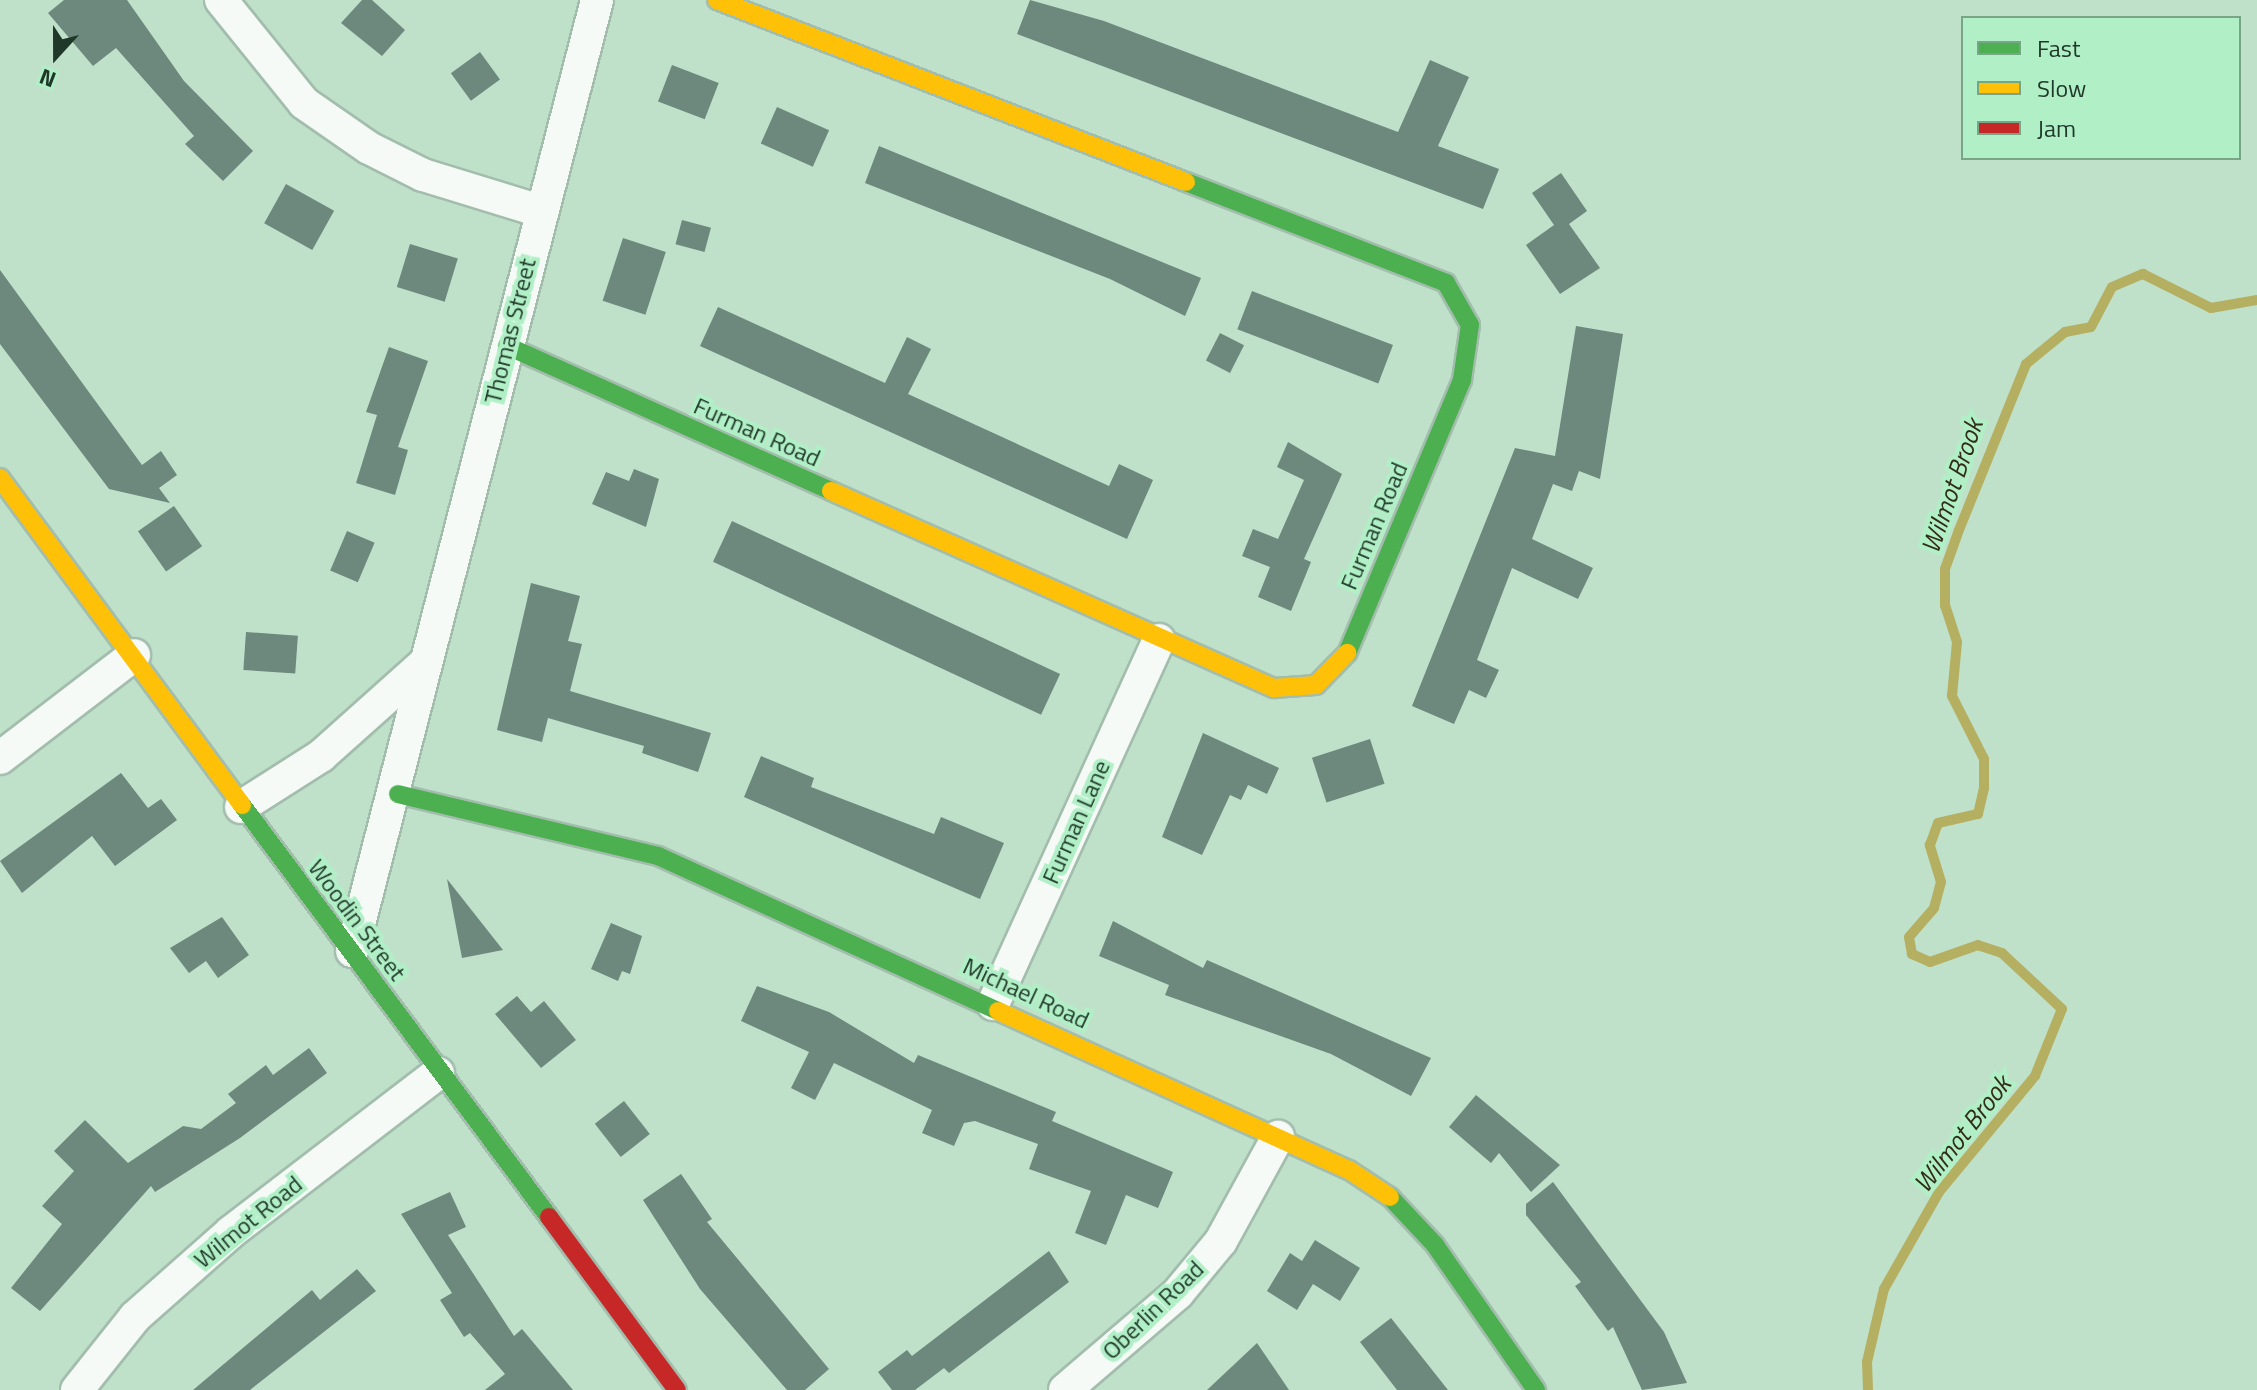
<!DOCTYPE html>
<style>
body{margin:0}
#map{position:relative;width:2257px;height:1390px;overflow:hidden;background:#bfe1ca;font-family:"Titillium Web",sans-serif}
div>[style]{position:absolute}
.stream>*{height:10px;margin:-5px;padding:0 5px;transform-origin:5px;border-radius:5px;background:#b5af62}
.building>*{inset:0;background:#6d887c;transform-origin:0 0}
.roads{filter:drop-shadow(2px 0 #a3bdad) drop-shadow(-2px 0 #a3bdad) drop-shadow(0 2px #a3bdad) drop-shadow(0 -2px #a3bdad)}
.street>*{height:32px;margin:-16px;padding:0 16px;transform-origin:16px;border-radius:16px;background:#f5faf7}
.fast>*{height:18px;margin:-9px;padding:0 9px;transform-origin:9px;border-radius:9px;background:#4caf50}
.slow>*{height:18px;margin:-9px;padding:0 9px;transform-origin:9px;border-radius:9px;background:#ffc107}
.jam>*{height:18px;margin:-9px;padding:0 9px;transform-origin:9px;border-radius:9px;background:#c62828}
span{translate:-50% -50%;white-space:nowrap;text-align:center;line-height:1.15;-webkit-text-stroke:8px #b1efc6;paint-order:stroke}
.street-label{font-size:24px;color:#1f3829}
.water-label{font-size:26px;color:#322d17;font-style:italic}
.legend{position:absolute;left:1961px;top:16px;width:280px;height:144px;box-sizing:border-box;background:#b1efc6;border:2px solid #77a687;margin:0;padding:10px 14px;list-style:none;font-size:24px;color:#1f3829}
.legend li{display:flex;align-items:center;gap:16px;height:40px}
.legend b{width:40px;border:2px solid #77a687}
.north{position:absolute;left:16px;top:16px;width:80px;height:80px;-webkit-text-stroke:6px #b1efc6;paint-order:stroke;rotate:201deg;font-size:22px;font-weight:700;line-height:32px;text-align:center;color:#1f3829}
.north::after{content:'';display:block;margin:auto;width:28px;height:36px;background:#1f3829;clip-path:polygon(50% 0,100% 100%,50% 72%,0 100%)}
</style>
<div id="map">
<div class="stream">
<div style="left:1868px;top:1390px;width:28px;rotate:-92deg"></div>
<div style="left:1867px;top:1362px;width:75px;rotate:-76.9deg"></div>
<div style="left:1884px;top:1289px;width:112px;rotate:-60.4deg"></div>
<div style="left:1939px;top:1192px;width:151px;rotate:-50.4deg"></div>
<div style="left:2035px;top:1076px;width:72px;rotate:-68.1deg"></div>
<div style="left:2062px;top:1009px;width:82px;rotate:-137deg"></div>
<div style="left:2002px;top:953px;width:25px;rotate:-162deg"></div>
<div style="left:1978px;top:945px;width:51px;rotate:160.5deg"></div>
<div style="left:1930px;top:962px;width:20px;rotate:-156deg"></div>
<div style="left:1912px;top:954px;width:17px;rotate:-100deg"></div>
<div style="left:1909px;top:937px;width:38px;rotate:-49deg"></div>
<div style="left:1934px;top:908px;width:27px;rotate:-75deg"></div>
<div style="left:1941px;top:882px;width:39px;rotate:-107deg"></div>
<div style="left:1930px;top:845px;width:23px;rotate:-70deg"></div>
<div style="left:1938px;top:823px;width:41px;rotate:-12.7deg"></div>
<div style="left:1978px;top:814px;width:27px;rotate:-77deg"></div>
<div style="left:1984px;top:788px;width:29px;rotate:-90deg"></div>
<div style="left:1984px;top:759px;width:71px;rotate:-116.9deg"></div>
<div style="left:1952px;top:696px;width:54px;rotate:-84.7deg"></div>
<div style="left:1957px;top:642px;width:38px;rotate:-108deg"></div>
<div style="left:1945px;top:606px;width:37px;rotate:-90deg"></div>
<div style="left:1945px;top:569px;width:41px;rotate:-70.3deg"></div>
<div style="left:1959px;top:530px;width:179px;rotate:-68deg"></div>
<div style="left:2026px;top:364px;width:50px;rotate:-39.4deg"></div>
<div style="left:2065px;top:332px;width:26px;rotate:-11deg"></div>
<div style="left:2091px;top:327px;width:45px;rotate:-62.3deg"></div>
<div style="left:2112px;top:287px;width:34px;rotate:-23deg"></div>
<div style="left:2143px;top:274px;width:76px;rotate:26.6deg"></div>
<div style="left:2211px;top:308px;width:47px;rotate:-9.9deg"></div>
</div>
<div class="building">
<div style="clip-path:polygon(64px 0,127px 0,184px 81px,253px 151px,223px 181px,185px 144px,194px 136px,116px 48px,93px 66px,48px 13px)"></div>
<div style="clip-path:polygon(362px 0,372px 0,405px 30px,382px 56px,341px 23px)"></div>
<div style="clip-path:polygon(1030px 0,1104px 21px,1398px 132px,1430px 60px,1469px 77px,1438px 146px,1499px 169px,1483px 209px,1017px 34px)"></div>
<div style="left:480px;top:52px;width:34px;height:36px;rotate:54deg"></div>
<div style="left:672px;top:65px;width:50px;height:39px;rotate:21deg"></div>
<div style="left:777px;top:107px;width:57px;height:40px;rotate:24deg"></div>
<div style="clip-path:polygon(879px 146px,1201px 278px,1185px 316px,1110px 279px,865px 183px)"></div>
<div style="clip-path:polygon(1561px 173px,1587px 211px,1569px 224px,1600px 268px,1560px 294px,1526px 245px,1554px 225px,1532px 193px)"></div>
<div style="left:286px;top:184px;width:55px;height:45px;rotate:29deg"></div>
<div style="left:682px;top:220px;width:30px;height:25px;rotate:15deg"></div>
<div style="left:623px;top:238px;width:45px;height:66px;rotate:18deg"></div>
<div style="left:410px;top:244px;width:50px;height:45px;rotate:17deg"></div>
<div style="clip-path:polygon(0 270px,142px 465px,161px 451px,177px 475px,159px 488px,170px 503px,109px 489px,0 344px)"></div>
<div style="left:1252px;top:291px;width:151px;height:41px;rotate:21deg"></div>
<div style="clip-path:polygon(718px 307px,885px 383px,907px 337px,931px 349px,908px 394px,1109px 486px,1119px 464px,1153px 480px,1127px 539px,700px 346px)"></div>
<div style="clip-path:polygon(1576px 326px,1623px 334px,1600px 479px,1579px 471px,1572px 491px,1553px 484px,1532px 539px,1593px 568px,1578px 599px,1512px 568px,1477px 660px,1499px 670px,1486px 698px,1469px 690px,1454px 724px,1412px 706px,1515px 448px,1555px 456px)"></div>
<div style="left:1220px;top:333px;width:27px;height:31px;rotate:27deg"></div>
<div style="clip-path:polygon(389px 347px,428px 361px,398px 447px,408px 450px,395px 495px,356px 483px,377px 415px,366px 412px)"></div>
<div style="clip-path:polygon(1288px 442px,1342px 474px,1304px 559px,1311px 562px,1291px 611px,1258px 597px,1270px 567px,1242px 556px,1253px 529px,1278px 539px,1304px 480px,1277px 467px)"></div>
<div style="clip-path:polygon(634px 469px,659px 479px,646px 527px,592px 504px,606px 472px,629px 481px)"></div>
<div style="left:174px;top:506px;width:49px;height:44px;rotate:55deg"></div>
<div style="left:732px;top:521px;width:362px;height:45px;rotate:25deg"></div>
<div style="left:347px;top:531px;width:30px;height:43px;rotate:23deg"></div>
<div style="clip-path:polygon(531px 583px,580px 596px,568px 641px,582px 644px,570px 691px,711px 733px,698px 772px,642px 753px,644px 746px,548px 718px,542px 742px,497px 730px)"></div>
<div style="left:246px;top:632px;width:52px;height:38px;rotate:4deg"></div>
<div style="clip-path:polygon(1203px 733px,1279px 768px,1267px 794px,1248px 785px,1241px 800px,1230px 795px,1202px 855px,1162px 837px)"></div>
<div style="left:1370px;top:739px;width:47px;height:61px;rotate:72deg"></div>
<div style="clip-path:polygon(761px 756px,814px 778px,811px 787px,934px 834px,941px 817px,1004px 843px,980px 899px,744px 797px)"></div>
<div style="clip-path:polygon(121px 773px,148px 808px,161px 799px,177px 820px,115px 866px,92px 836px,22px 893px,0 861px)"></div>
<div style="clip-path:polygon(447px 879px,503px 950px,462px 958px)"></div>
<div style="clip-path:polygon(222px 917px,249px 955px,218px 978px,206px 961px,189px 973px,170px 948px)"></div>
<div style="clip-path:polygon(1113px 921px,1203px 968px,1207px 960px,1431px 1058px,1411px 1096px,1331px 1054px,1165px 995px,1169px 985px,1099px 956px)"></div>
<div style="clip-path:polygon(611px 923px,642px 936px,630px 974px,622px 971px,618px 981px,591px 969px)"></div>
<div style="clip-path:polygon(757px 986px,829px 1012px,914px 1063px,918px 1055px,1056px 1112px,1052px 1121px,1173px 1172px,1158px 1208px,1126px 1195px,1106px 1245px,1075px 1233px,1091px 1191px,1029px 1169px,1038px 1144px,975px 1121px,964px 1123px,954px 1146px,922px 1133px,932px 1110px,834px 1063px,815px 1100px,791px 1088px,809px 1052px,741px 1021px)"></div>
<div style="clip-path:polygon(517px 996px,531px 1012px,544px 1001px,576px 1040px,541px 1068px,495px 1014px)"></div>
<div style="clip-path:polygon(309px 1048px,327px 1073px,240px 1138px,155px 1192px,151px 1186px,40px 1311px,11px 1288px,62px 1224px,42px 1206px,74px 1171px,54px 1151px,85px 1120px,128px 1163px,183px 1126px,201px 1129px,236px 1103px,228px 1094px,266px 1065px,273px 1075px)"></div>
<div style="clip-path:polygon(1476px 1095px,1560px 1165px,1531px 1192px,1499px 1153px,1491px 1163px,1449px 1127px)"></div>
<div style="left:624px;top:1101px;width:42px;height:37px;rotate:52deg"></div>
<div style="clip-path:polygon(681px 1174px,712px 1219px,707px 1222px,829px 1369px,805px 1390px,787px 1390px,700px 1289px,643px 1200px)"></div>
<div style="clip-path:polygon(1553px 1182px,1664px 1332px,1687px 1383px,1642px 1390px,1613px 1327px,1608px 1331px,1575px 1286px,1581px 1282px,1526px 1215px,1526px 1204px)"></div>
<div style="clip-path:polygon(450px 1192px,466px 1227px,448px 1235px,514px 1336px,522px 1329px,573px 1390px,485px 1390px,505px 1374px,470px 1333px,464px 1337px,440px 1300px,452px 1293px,401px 1214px)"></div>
<div style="clip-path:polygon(1315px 1240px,1360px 1268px,1340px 1301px,1313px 1284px,1297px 1310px,1267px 1291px,1290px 1253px,1302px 1261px)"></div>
<div style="clip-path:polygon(1049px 1251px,1069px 1282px,949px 1373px,944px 1368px,915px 1390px,892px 1390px,878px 1372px,907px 1350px,912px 1356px)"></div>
<div style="clip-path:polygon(357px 1269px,376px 1291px,250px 1390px,193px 1390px,312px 1290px,320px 1300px)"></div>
<div style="clip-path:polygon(1391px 1318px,1448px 1390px,1397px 1390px,1360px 1342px)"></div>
<div style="clip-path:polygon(1257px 1343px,1289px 1390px,1207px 1390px)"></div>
</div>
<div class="roads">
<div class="street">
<div style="left:221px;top:0;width:132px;rotate:51.1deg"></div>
<div style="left:304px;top:103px;width:79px;rotate:34.7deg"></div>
<div style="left:369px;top:148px;width:60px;rotate:26.6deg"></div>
<div style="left:423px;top:175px;width:122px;rotate:17.1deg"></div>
<div style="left:0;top:758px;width:169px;rotate:-37.5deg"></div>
<div style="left:241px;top:807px;width:95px;rotate:-32.5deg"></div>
<div style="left:321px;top:756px;width:140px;rotate:-41.8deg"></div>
<div style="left:352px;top:951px;width:982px;rotate:-75.55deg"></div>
<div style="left:993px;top:1004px;width:400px;rotate:-65.5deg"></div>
<div style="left:77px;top:1390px;width:93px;rotate:-51.5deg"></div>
<div style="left:135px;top:1317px;width:128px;rotate:-41.5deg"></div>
<div style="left:231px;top:1232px;width:261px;rotate:-37.5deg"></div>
<div style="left:1065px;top:1390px;width:149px;rotate:-40.6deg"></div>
<div style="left:1178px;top:1293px;width:67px;rotate:-50.4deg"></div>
<div style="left:1221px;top:1241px;width:119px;rotate:-61.3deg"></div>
</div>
<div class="fast">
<div style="left:1186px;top:182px;width:279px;rotate:21.2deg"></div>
<div style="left:1446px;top:283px;width:48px;rotate:60.3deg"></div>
<div style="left:1470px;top:325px;width:56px;rotate:98.3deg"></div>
<div style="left:1462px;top:380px;width:296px;rotate:112.8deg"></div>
<div style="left:507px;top:346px;width:355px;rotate:24.1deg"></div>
<div style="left:398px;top:794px;width:267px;rotate:13.4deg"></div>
<div style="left:658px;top:856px;width:374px;rotate:24.5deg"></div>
<div style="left:242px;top:805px;width:514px;rotate:53.31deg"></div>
<div style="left:1390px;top:1197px;width:66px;rotate:46.8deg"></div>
<div style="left:1435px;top:1245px;width:177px;rotate:55.1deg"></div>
</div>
<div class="slow">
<div style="left:717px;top:0;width:503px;rotate:21.21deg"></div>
<div style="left:0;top:478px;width:407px;rotate:53.5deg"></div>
<div style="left:831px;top:491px;width:485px;rotate:24deg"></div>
<div style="left:1274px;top:688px;width:42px;rotate:-4.1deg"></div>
<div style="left:1316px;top:685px;width:45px;rotate:-45.9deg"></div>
<div style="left:998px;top:1011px;width:385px;rotate:24.4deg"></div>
<div style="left:1349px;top:1170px;width:49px;rotate:33.4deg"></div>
</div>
<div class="jam">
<div style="left:549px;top:1217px;width:215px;rotate:53.5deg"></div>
</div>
</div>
<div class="street-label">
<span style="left:510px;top:331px;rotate:-76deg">Thomas Street</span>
<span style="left:757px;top:432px;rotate:24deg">Furman Road</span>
<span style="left:1374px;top:526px;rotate:-67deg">Furman Road</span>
<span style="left:1076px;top:822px;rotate:-66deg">Furman Lane</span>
<span style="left:357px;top:920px;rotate:53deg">Woodin Street</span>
<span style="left:1026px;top:993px;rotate:25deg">Michael Road</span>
<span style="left:248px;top:1222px;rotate:-39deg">Wilmot Road</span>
<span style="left:1153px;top:1310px;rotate:-44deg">Oberlin Road</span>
</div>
<div class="water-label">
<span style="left:1952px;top:486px;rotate:-71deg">Wilmot Brook</span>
<span style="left:1962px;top:1134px;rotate:-52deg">Wilmot Brook</span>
</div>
<ul class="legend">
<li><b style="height:10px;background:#4caf50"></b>Fast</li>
<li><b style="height:10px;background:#ffc107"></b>Slow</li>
<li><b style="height:10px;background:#c62828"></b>Jam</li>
</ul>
<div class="north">N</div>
</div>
